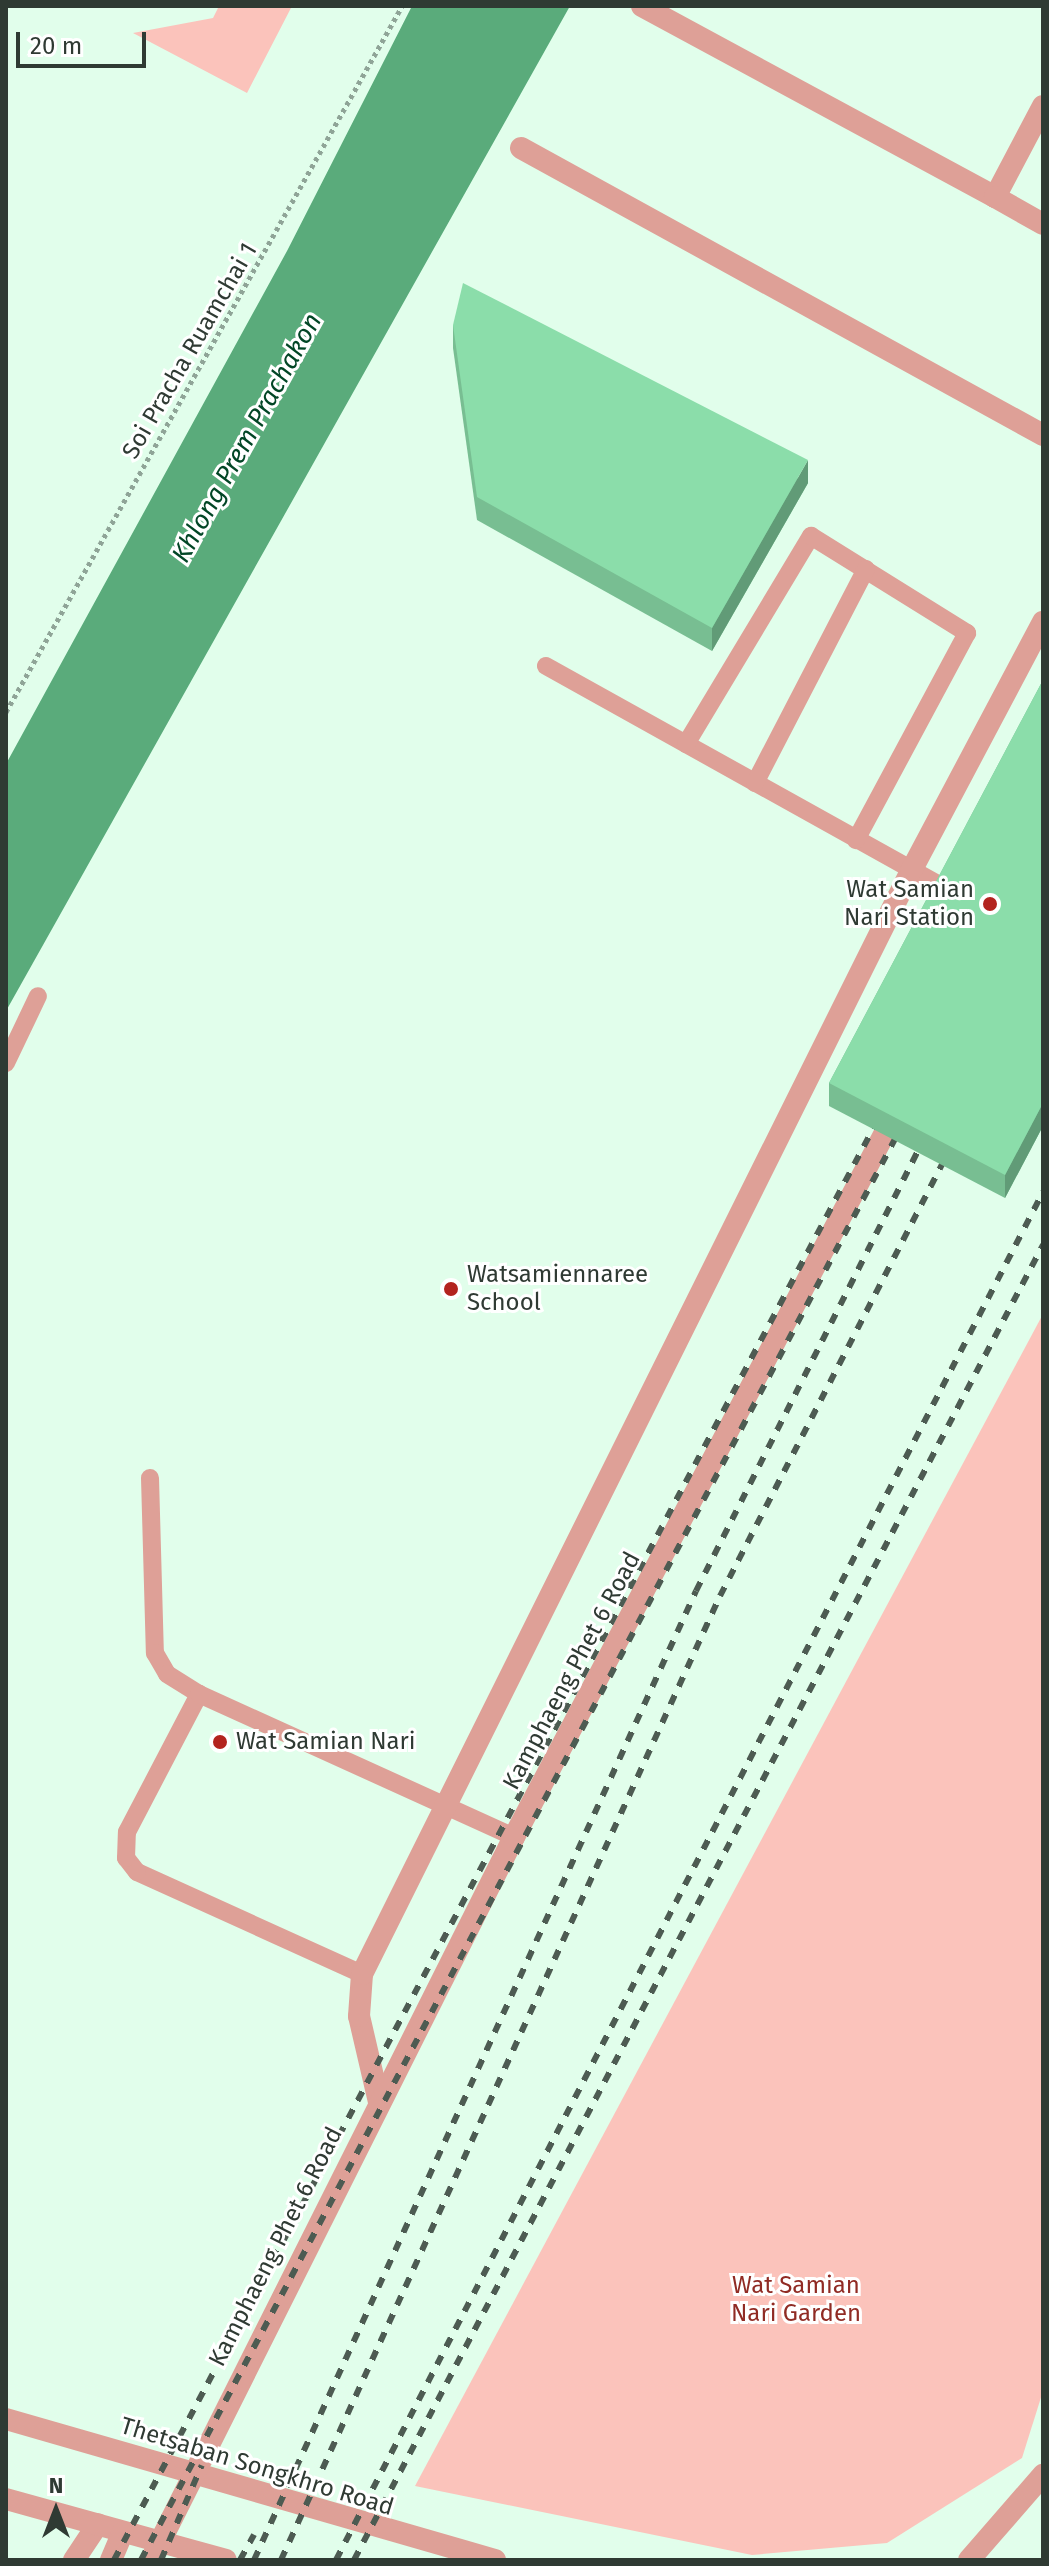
<!DOCTYPE html>
<style>
body{margin:0}
#map{position:relative;width:1049px;height:2566px;overflow:hidden;background:#e1feeb;font-family:"Fira Sans",sans-serif}
div>[style]{position:absolute}
.green>*{inset:0;background:#fbc3bb}
.water>*{inset:0;background:#5aab7b}
.path>*{height:5px;margin-top:-2.5px;transform-origin:0;background:repeating-linear-gradient(90deg,#8fa497 0 4px,transparent 0 8px)}
.service>*{height:18px;margin:-9px;padding:0 9px;transform-origin:9px;border-radius:9px;background:#dea097}
.minor>*{height:22px;margin:-11px;padding:0 11px;transform-origin:11px;border-radius:11px;background:#dea097}
.tertiary>*{height:22px;margin:-11px;padding:0 11px;transform-origin:11px;border-radius:11px;background:#dea097}
.rail>*{height:6px;margin-top:-3px;transform-origin:0;background:repeating-linear-gradient(90deg,#4d5b52 0 10px,transparent 0 20px)}
.wall>*{inset:0;background:#78be92}
.shaded-wall>*{inset:0;background:#619b77}
.building>*{inset:0;background:#8bddaa}
.dots>*{width:22px;height:22px;translate:-50% -50%;box-sizing:border-box;border:4px solid #fff;border-radius:50%}
span{translate:-50% -50%;white-space:nowrap;text-align:center;line-height:1.15;-webkit-text-stroke:6px #fff;paint-order:stroke}
.street-label{font-size:24px;color:#2f3a33}
.poi-label{font-size:24px;color:#2f3a33}
.right{translate:-100% -50%;text-align:right}
.left{translate:0 -50%;text-align:left}
.park-label{font-size:24px;color:#902b24}
.water-label{font-size:26px;color:#024626;font-style:italic}
.frame{position:absolute;inset:0;border:8px solid #2f3a33;pointer-events:none}
.north{position:absolute;left:16px;top:2470px;width:80px;height:80px;-webkit-text-stroke:6px #fff;paint-order:stroke;rotate:0deg;font-size:22px;font-weight:700;line-height:32px;text-align:center;color:#2f3a33}
.north::after{content:'';display:block;margin:auto;width:28px;height:36px;background:#2f3a33;clip-path:polygon(50% 0,100% 100%,50% 72%,0 100%)}
.scale{position:absolute;left:16px;top:32px;width:130px;height:36px;box-sizing:border-box;border:4px solid #2f3a33;border-top:0;padding-left:10px;font-size:24px;line-height:28px;white-space:nowrap;color:#2f3a33;-webkit-text-stroke:6px #fff;paint-order:stroke}
</style>
<div id="map">
<div class="green">
<div style="clip-path:polygon(219px 6px,292px 6px,247px 93px,133px 33px,213px 18px)"></div>
<div style="clip-path:polygon(1043px 1314px,1043px 2391px,1022px 2458px,887px 2543px,752px 2555px,415px 2486px)"></div>
</div>
<div class="water">
<div style="clip-path:polygon(412px 6px,570px 6px,6px 1011px,6px 764px,287px 251px)"></div>
</div>
<div class="path">
<div style="left:6px;top:712px;width:809px;rotate:-60.71deg"></div>
</div>
<div class="service">
<div style="left:546px;top:666px;width:470px;rotate:29.1deg"></div>
<div style="left:686px;top:744px;width:243px;rotate:-59deg"></div>
<div style="left:811px;top:536px;width:184px;rotate:31.9deg"></div>
<div style="left:967px;top:633px;width:235px;rotate:118.2deg"></div>
<div style="left:755px;top:783px;width:241px;rotate:-62.6deg"></div>
<div style="left:6px;top:1063px;width:74px;rotate:-64.5deg"></div>
<div style="left:150px;top:1478px;width:175px;rotate:88.4deg"></div>
<div style="left:155px;top:1653px;width:24px;rotate:60deg"></div>
<div style="left:167px;top:1674px;width:38px;rotate:32deg"></div>
<div style="left:362px;top:1974px;width:247px;rotate:-155.6deg"></div>
<div style="left:137px;top:1872px;width:18px;rotate:-128deg"></div>
<div style="left:126px;top:1858px;width:26px;rotate:-88deg"></div>
<div style="left:127px;top:1832px;width:156px;rotate:-62.4deg"></div>
<div style="left:199px;top:1694px;width:346px;rotate:24.4deg"></div>
</div>
<div class="minor">
<div style="left:642px;top:6px;width:401px;rotate:28.4deg"></div>
<div style="left:1043px;top:106px;width:103px;rotate:117.8deg"></div>
<div style="left:995px;top:197px;width:55px;rotate:29.4deg"></div>
<div style="left:521px;top:148px;width:596px;rotate:28.8deg"></div>
<div style="left:379px;top:2102px;width:88px;rotate:-103.1deg"></div>
<div style="left:359px;top:2016px;width:42px;rotate:-85.9deg"></div>
<div style="left:362px;top:1974px;width:1232px;rotate:-63.54deg"></div>
<div style="left:911px;top:871px;width:282px;rotate:-62.1deg"></div>
<div style="left:74px;top:2560px;width:43px;rotate:-56.3deg"></div>
</div>
<div class="tertiary">
<div style="left:6px;top:2419px;width:509px;rotate:16.08deg"></div>
<div style="left:6px;top:2499px;width:228px;rotate:15.5deg"></div>
<div style="left:111px;top:2560px;width:30px;rotate:-67deg"></div>
<div style="left:151px;top:2560px;width:809px;rotate:-63.34deg"></div>
<div style="left:514px;top:1837px;width:822px;rotate:-62.22deg"></div>
<div style="left:969px;top:2560px;width:113px;rotate:-49deg"></div>
</div>
<div class="rail">
<div style="left:114px;top:2560px;width:1644px;rotate:-62.06deg"></div>
<div style="left:141px;top:2560px;width:1630px;rotate:-62.05deg"></div>
<div style="left:161px;top:2560px;width:103px;rotate:-66.7deg"></div>
<div style="left:240px;top:2560px;width:29px;rotate:-61deg"></div>
<div style="left:254px;top:2560px;width:1065px;rotate:-65.48deg"></div>
<div style="left:696px;top:1591px;width:513px;rotate:-63.24deg"></div>
<div style="left:281px;top:2560px;width:1059px;rotate:-65.52deg"></div>
<div style="left:720px;top:1596px;width:507px;rotate:-62.78deg"></div>
<div style="left:336px;top:2560px;width:1540px;rotate:-62.67deg"></div>
<div style="left:354px;top:2560px;width:1485px;rotate:-62.35deg"></div>
</div>
<div class="wall">
<div style="clip-path:polygon(453px 325px,808px 483px,712px 651px,477px 520px,453px 348px)"></div>
<div style="clip-path:polygon(1043px 680px,1043px 1126px,1005px 1198px,829px 1106px,829px 1083px)"></div>
</div>
<div class="shaded-wall">
<div style="clip-path:polygon(808px 460px,808px 483px,712px 651px,712px 628px)"></div>
<div style="clip-path:polygon(1043px 1103px,1043px 1126px,1005px 1198px,1005px 1175px)"></div>
</div>
<div class="building">
<div style="clip-path:polygon(463px 283px,808px 460px,712px 628px,477px 497px,453px 325px)"></div>
<div style="clip-path:polygon(1043px 680px,1043px 1103px,1005px 1175px,829px 1083px)"></div>
</div>
<div class="dots">
<div style="left:990px;top:904px;background:#b3231e"></div>
<div style="left:451px;top:1289px;background:#b3231e"></div>
<div style="left:220px;top:1742px;background:#b3231e"></div>
</div>
<div class="street-label">
<span style="left:190px;top:351px;rotate:-60deg">Soi Pracha Ruamchai 1</span>
<span style="left:572px;top:1671px;rotate:-62deg">Kamphaeng Phet 6 Road</span>
<span style="left:276px;top:2247px;rotate:-63deg">Kamphaeng Phet 6 Road</span>
<span style="left:257px;top:2467px;rotate:17deg">Thetsaban Songkhro Road</span>
</div>
<div class="poi-label">
<span class="right" style="left:974px;top:904px">Wat Samian<br>Nari Station</span>
<span class="left" style="left:467px;top:1289px">Watsamiennaree<br>School</span>
<span class="left" style="left:236px;top:1742px">Wat Samian Nari</span>
</div>
<div class="park-label">
<span style="left:796px;top:2300px">Wat Samian<br>Nari Garden</span>
</div>
<div class="water-label">
<span style="left:247px;top:438px;rotate:-61deg">Khlong Prem Prachakon</span>
</div>
<div class="frame"></div>
<div class="north">N</div>
<div class="scale">20 m</div>
</div>
